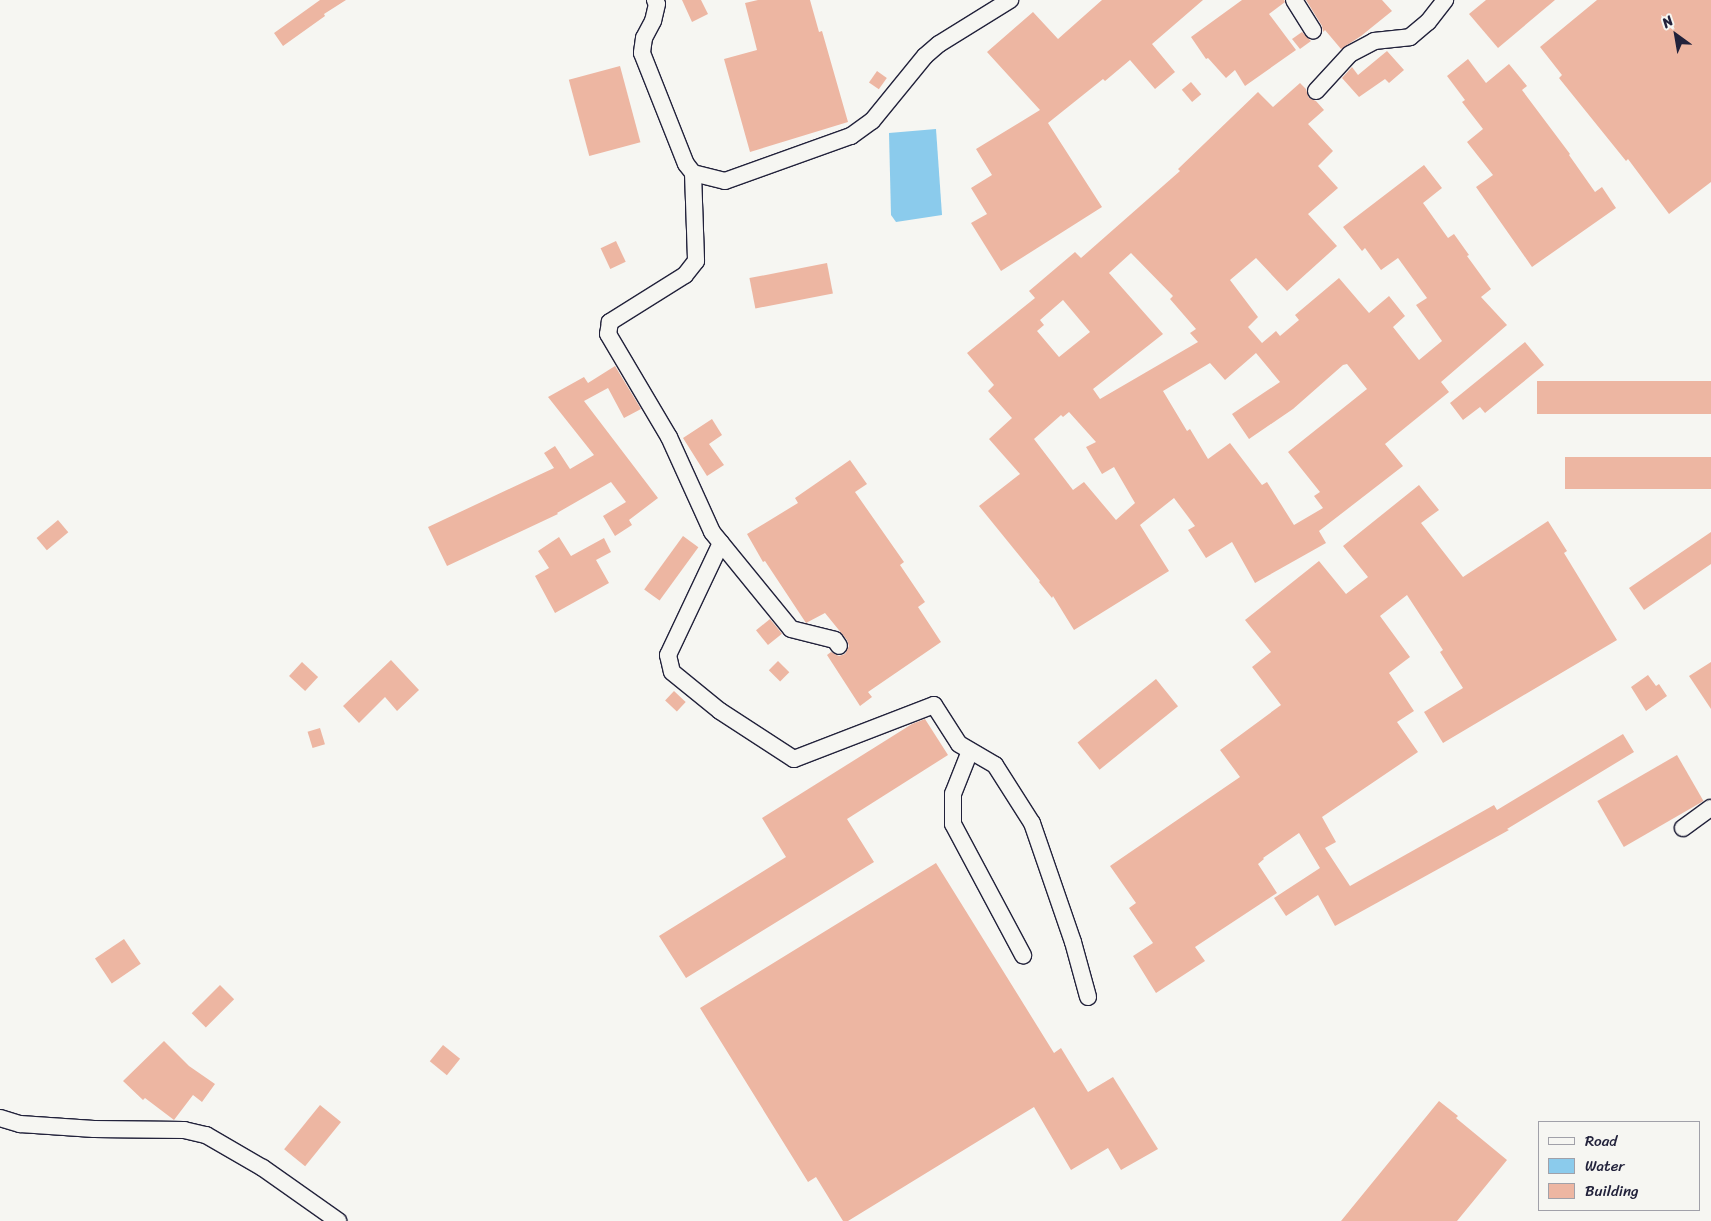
<!DOCTYPE html>
<style>
body{margin:0}
#map{position:relative;width:1711px;height:1221px;overflow:hidden;background:#f6f6f2;font-family:Sriracha,sans-serif}
div>[style]{position:absolute}
.water>*{inset:0;background:#8bcbec}
.building>*{inset:0;background:#edb6a2;transform-origin:0 0}
.roads{filter:drop-shadow(1px 0 #22223b) drop-shadow(-1px 0 #22223b) drop-shadow(0 1px #22223b) drop-shadow(0 -1px #22223b)}
.minor>*{height:16px;margin:-8px;padding:0 8px;transform-origin:8px;border-radius:8px;background:#f6f6f2}
span{translate:-50% -50%;white-space:nowrap;text-align:center;line-height:1.15;-webkit-text-stroke:4px #f6f6f2;paint-order:stroke}
.legend{position:absolute;left:1538px;top:1121px;width:162px;height:90px;box-sizing:border-box;background:#f6f6f2;border:1px solid #a1a1a9;margin:0;padding:6px 9px;list-style:none;font-size:15px;color:#22223b}
.legend li{display:flex;align-items:center;gap:10px;height:25px}
.legend b{width:25px;border:1px solid #a1a1a9}
.north{position:absolute;left:1651px;top:10px;width:50px;height:50px;-webkit-text-stroke:4px #f6f6f2;paint-order:stroke;rotate:328deg;font-size:14px;font-weight:700;line-height:20px;text-align:center;color:#22223b}
.north::after{content:'';display:block;margin:auto;width:18px;height:22px;background:#22223b;clip-path:polygon(50% 0,100% 100%,50% 72%,0 100%)}
</style>
<div id="map">
<div class="water">
<div style="clip-path:polygon(936px 129px,942px 215px,896px 222px,891px 215px,889px 133px)"></div>
</div>
<div class="building">
<div style="clip-path:polygon(320px 0,346px 0,324px 14px,325px 16px,283px 46px,274px 33px)"></div>
<div style="clip-path:polygon(682px 0,701px 0,708px 14px,692px 22px)"></div>
<div style="clip-path:polygon(758px 0,810px 0,819px 32px,822px 31px,848px 122px,750px 152px,724px 59px,757px 50px,745px 3px)"></div>
<div style="clip-path:polygon(1102px 0,1203px 0,1152px 44px,1175px 72px,1155px 89px,1130px 60px,1105px 81px,1103px 79px,1048px 123px,1102px 207px,1001px 271px,971px 223px,987px 214px,971px 188px,992px 175px,976px 149px,1040px 110px,987px 52px,1033px 12px,1058px 39px)"></div>
<div style="clip-path:polygon(1242px 0,1284px 0,1285px 2px,1269px 14px,1296px 50px,1245px 86px,1235px 70px,1226px 78px,1208px 58px,1206px 59px,1191px 37px)"></div>
<div style="clip-path:polygon(1306px 0,1382px 0,1392px 11px,1361px 36px,1341px 49px,1325px 30px,1323px 32px,1322px 26px)"></div>
<div style="clip-path:polygon(1486px 0,1555px 0,1498px 48px,1469px 14px)"></div>
<div style="clip-path:polygon(1597px 0,1711px 0,1711px 182px,1669px 214px,1628px 159px,1626px 161px,1559px 78px,1562px 75px,1540px 47px)"></div>
<div style="clip-path:polygon(1302px 32px,1311px 41px,1300px 49px,1292px 39px)"></div>
<div style="clip-path:polygon(1387px 51px,1404px 70px,1389px 83px,1385px 79px,1359px 97px,1342px 78px,1352px 67px,1358px 75px)"></div>
<div style="clip-path:polygon(1468px 59px,1486px 83px,1509px 64px,1527px 86px,1522px 90px,1570px 154px,1569px 155px,1595px 192px,1602px 187px,1616px 208px,1532px 267px,1476px 187px,1493px 175px,1467px 142px,1483px 129px,1462px 102px,1465px 100px,1447px 76px)"></div>
<div style="left:620px;top:66px;width:79px;height:53px;rotate:75deg"></div>
<div style="left:877px;top:71px;width:12px;height:14px;rotate:35deg"></div>
<div style="left:1191px;top:82px;width:16px;height:12px;rotate:50deg"></div>
<div style="clip-path:polygon(evenodd,1300px 83px,1306px 89px,1309px 98px,1316px 101px,1324px 110px,1308px 124px,1333px 151px,1318px 166px,1338px 188px,1308px 214px,1337px 246px,1287px 291px,1256px 258px,1230px 280px,1258px 317px,1248px 327px,1262px 343px,1276px 331px,1280px 336px,1299px 320px,1295px 315px,1339px 278px,1369px 313px,1389px 296px,1405px 316px,1393px 327px,1419px 360px,1442px 341px,1416px 305px,1427px 298px,1398px 258px,1381px 270px,1365px 248px,1362px 251px,1343px 227px,1424px 165px,1442px 188px,1423px 203px,1448px 238px,1454px 234px,1469px 255px,1467px 256px,1491px 289px,1481px 297px,1507px 325px,1441px 382px,1449px 392px,1385px 444px,1403px 466px,1319px 531px,1326px 543px,1255px 583px,1232px 542px,1206px 558px,1188px 530px,1195px 526px,1174px 498px,1140px 525px,1169px 571px,1074px 630px,1053px 596px,1052px 598px,1039px 582px,1040px 581px,979px 506px,1020px 474px,989px 439px,1012px 418px,988px 391px,994px 385px,967px 353px,1035px 298px,1029px 291px,1075px 252px,1081px 258px,1180px 171px,1178px 169px,1258px 92px,1273px 107px,1300px 83px,1131px 253px,1173px 296px,1170px 299px,1196px 329px,1190px 333px,1198px 342px,1100px 399px,1093px 389px,1163px 334px,1109px 273px,1131px 253px,1300px 83px,1063px 300px,1090px 332px,1059px 357px,1037px 331px,1044px 325px,1040px 320px,1063px 300px,1300px 83px,1256px 353px,1280px 382px,1232px 414px,1249px 439px,1293px 409px,1343px 365px,1347px 364px,1367px 389px,1288px 452px,1320px 492px,1314px 496px,1323px 508px,1294px 525px,1267px 482px,1262px 485px,1230px 443px,1208px 459px,1190px 429px,1187px 431px,1163px 391px,1210px 363px,1225px 380px,1256px 353px,1300px 83px,1069px 412px,1096px 442px,1086px 447px,1102px 474px,1114px 467px,1135px 503px,1116px 520px,1084px 482px,1073px 490px,1034px 439px,1061px 415px,1063px 417px,1069px 412px)"></div>
<div style="left:616px;top:241px;width:23px;height:17px;rotate:65deg"></div>
<div style="left:827px;top:263px;width:31px;height:79px;rotate:79deg"></div>
<div style="clip-path:polygon(1525px 342px,1544px 365px,1485px 413px,1480px 407px,1463px 420px,1450px 403px)"></div>
<div style="clip-path:polygon(615px 366px,641px 409px,624px 418px,608px 388px,584px 401px,658px 498px,629px 520px,632px 525px,615px 536px,603px 516px,626px 502px,611px 482px,557px 513px,558px 514px,447px 566px,428px 527px,554px 468px,544px 453px,555px 446px,570px 469px,594px 455px,548px 397px,584px 377px,588px 383px)"></div>
<div style="left:1711px;top:381px;width:33px;height:174px;rotate:90deg"></div>
<div style="clip-path:polygon(712px 419px,722px 435px,709px 444px,724px 465px,707px 476px,683px 438px)"></div>
<div style="left:1711px;top:457px;width:32px;height:146px;rotate:90deg"></div>
<div style="clip-path:polygon(850px 460px,867px 484px,855px 492px,904px 562px,900px 565px,925px 602px,918px 607px,941px 642px,868px 692px,872px 697px,860px 706px,827px 655px,831px 652px,839px 656px,845px 654px,849px 646px,847px 640px,825px 613px,806px 623px,765px 561px,763px 562px,747px 534px,798px 503px,795px 498px)"></div>
<div style="clip-path:polygon(1419px 485px,1439px 510px,1421px 523px,1463px 577px,1548px 521px,1567px 551px,1564px 553px,1617px 640px,1443px 743px,1424px 712px,1463px 688px,1440px 652px,1443px 650px,1407px 595px,1380px 616px,1410px 657px,1389px 673px,1414px 711px,1397px 722px,1418px 752px,1322px 817px,1336px 842px,1325px 848px,1350px 886px,1494px 805px,1497px 810px,1623px 734px,1634px 752px,1507px 829px,1509px 830px,1335px 926px,1318px 895px,1286px 916px,1274px 898px,1320px 868px,1299px 833px,1263px 858px,1264px 859px,1258px 864px,1277px 893px,1195px 947px,1205px 961px,1156px 993px,1133px 956px,1153px 943px,1129px 908px,1136px 903px,1110px 866px,1240px 777px,1220px 750px,1281px 705px,1252px 667px,1271px 652px,1245px 620px,1319px 561px,1346px 594px,1368px 577px,1343px 546px)"></div>
<div style="left:58px;top:520px;width:16px;height:28px;rotate:50deg"></div>
<div style="clip-path:polygon(1711px 532px,1711px 564px,1644px 610px,1629px 588px)"></div>
<div style="left:683px;top:536px;width:19px;height:66px;rotate:36deg"></div>
<div style="clip-path:polygon(559px 537px,571px 556px,604px 538px,611px 552px,596px 560px,609px 583px,555px 613px,535px 576px,549px 568px,538px 551px)"></div>
<div style="left:770px;top:619px;width:19px;height:18px;rotate:51deg"></div>
<div style="clip-path:polygon(391px 660px,419px 690px,397px 711px,385px 697px,359px 723px,343px 706px)"></div>
<div style="left:778px;top:661px;width:16px;height:13px;rotate:45deg"></div>
<div style="left:302px;top:662px;width:22px;height:19px;rotate:43deg"></div>
<div style="clip-path:polygon(1711px 662px,1711px 709px,1689px 676px)"></div>
<div style="clip-path:polygon(1648px 675px,1656px 686px,1659px 684px,1667px 696px,1646px 711px,1631px 687px)"></div>
<div style="left:1156px;top:679px;width:35px;height:101px;rotate:51deg"></div>
<div style="left:674px;top:691px;width:16px;height:13px;rotate:43deg"></div>
<div style="clip-path:polygon(925px 719px,948px 755px,847px 819px,874px 862px,686px 978px,659px 936px,786px 857px,762px 818px,912px 724px)"></div>
<div style="left:320px;top:728px;width:17px;height:13px;rotate:73deg"></div>
<div style="left:1677px;top:755px;width:53px;height:92px;rotate:60deg"></div>
<div style="clip-path:polygon(936px 863px,1054px 1053px,1061px 1048px,1088px 1092px,1113px 1077px,1158px 1149px,1121px 1170px,1108px 1148px,1071px 1170px,1034px 1107px,848px 1221px,843px 1221px,816px 1177px,808px 1182px,700px 1008px)"></div>
<div style="left:124px;top:939px;width:30px;height:35px;rotate:56deg"></div>
<div style="left:220px;top:985px;width:20px;height:40px;rotate:45deg"></div>
<div style="clip-path:polygon(164px 1041px,189px 1066px,215px 1084px,202px 1102px,193px 1095px,174px 1120px,145px 1098px,143px 1100px,123px 1081px)"></div>
<div style="left:443px;top:1045px;width:22px;height:21px;rotate:39deg"></div>
<div style="clip-path:polygon(1439px 1101px,1458px 1116px,1456px 1118px,1507px 1160px,1457px 1221px,1341px 1221px)"></div>
<div style="left:320px;top:1105px;width:27px;height:57px;rotate:39deg"></div>
</div>
<div class="roads">
<div class="minor">
<div style="left:655px;top:0;width:4px;rotate:63deg"></div>
<div style="left:657px;top:4px;width:17px;rotate:103deg"></div>
<div style="left:653px;top:21px;width:19px;rotate:118deg"></div>
<div style="left:644px;top:38px;width:15px;rotate:98deg"></div>
<div style="left:642px;top:53px;width:119px;rotate:68.4deg"></div>
<div style="left:686px;top:164px;width:11px;rotate:52deg"></div>
<div style="left:693px;top:173px;width:33px;rotate:14deg"></div>
<div style="left:725px;top:181px;width:134px;rotate:-19.7deg"></div>
<div style="left:851px;top:136px;width:26px;rotate:-36deg"></div>
<div style="left:872px;top:121px;width:84px;rotate:-50.8deg"></div>
<div style="left:925px;top:56px;width:18px;rotate:-41deg"></div>
<div style="left:939px;top:44px;width:84px;rotate:-31.8deg"></div>
<div style="left:1294px;top:0;width:36px;rotate:58deg"></div>
<div style="left:1316px;top:91px;width:50px;rotate:-47.4deg"></div>
<div style="left:1350px;top:54px;width:27px;rotate:-28deg"></div>
<div style="left:1374px;top:41px;width:36px;rotate:-6deg"></div>
<div style="left:1410px;top:37px;width:23px;rotate:-40deg"></div>
<div style="left:1428px;top:22px;width:28px;rotate:-52deg"></div>
<div style="left:693px;top:173px;width:88px;rotate:88deg"></div>
<div style="left:696px;top:261px;width:18px;rotate:128deg"></div>
<div style="left:685px;top:275px;width:89px;rotate:147.9deg"></div>
<div style="left:610px;top:322px;width:12px;rotate:99deg"></div>
<div style="left:608px;top:334px;width:120px;rotate:59.4deg"></div>
<div style="left:669px;top:437px;width:104px;rotate:65.6deg"></div>
<div style="left:712px;top:532px;width:125px;rotate:50.8deg"></div>
<div style="left:791px;top:629px;width:45px;rotate:14deg"></div>
<div style="left:835px;top:640px;width:7px;rotate:56deg"></div>
<div style="left:721px;top:543px;width:124px;rotate:115.3deg"></div>
<div style="left:668px;top:655px;width:17px;rotate:77deg"></div>
<div style="left:672px;top:672px;width:62px;rotate:39.1deg"></div>
<div style="left:720px;top:711px;width:88px;rotate:33deg"></div>
<div style="left:794px;top:759px;width:150px;rotate:-21.1deg"></div>
<div style="left:934px;top:705px;width:46px;rotate:57.3deg"></div>
<div style="left:959px;top:744px;width:42px;rotate:30.3deg"></div>
<div style="left:995px;top:765px;width:69px;rotate:57.5deg"></div>
<div style="left:1032px;top:823px;width:126px;rotate:71deg"></div>
<div style="left:1073px;top:942px;width:57px;rotate:74.7deg"></div>
<div style="left:970px;top:751px;width:46px;rotate:111.6deg"></div>
<div style="left:953px;top:794px;width:30px;rotate:90deg"></div>
<div style="left:953px;top:824px;width:149px;rotate:61.9deg"></div>
<div style="left:1683px;top:828px;width:34px;rotate:-36deg"></div>
<div style="left:0;top:1118px;width:21px;rotate:17deg"></div>
<div style="left:20px;top:1124px;width:74px;rotate:3.9deg"></div>
<div style="left:94px;top:1129px;width:90px;rotate:0.6deg"></div>
<div style="left:184px;top:1130px;width:23px;rotate:13deg"></div>
<div style="left:206px;top:1135px;width:66px;rotate:30.1deg"></div>
<div style="left:263px;top:1168px;width:92px;rotate:35.2deg"></div>
</div>
</div>
<ul class="legend">
<li><b style="height:6px;background:#f6f6f2"></b>Road</li>
<li><b style="height:14px;background:#8bcbec"></b>Water</li>
<li><b style="height:14px;background:#edb6a2"></b>Building</li>
</ul>
<div class="north">N</div>
</div>
